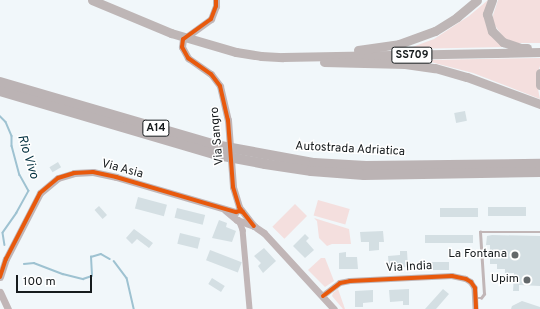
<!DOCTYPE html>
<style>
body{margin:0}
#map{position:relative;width:540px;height:309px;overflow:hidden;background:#f1f7fa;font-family:Overpass,sans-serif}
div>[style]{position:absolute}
.green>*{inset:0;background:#f4dfde;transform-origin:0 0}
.stream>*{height:1.5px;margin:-0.75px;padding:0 0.75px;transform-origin:0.75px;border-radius:0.75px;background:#9ec2d1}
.building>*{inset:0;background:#d4dfe3;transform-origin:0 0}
.service>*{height:2.5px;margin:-1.25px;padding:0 1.25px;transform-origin:1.25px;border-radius:1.25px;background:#c1b6b7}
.minor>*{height:5.5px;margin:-2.75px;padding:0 2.75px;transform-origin:2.75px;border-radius:2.75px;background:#c1b6b7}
.tertiary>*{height:7px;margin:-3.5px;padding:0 3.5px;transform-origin:3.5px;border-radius:3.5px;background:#c1b6b7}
.trunk>*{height:9px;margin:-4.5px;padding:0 4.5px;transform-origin:4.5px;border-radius:4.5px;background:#beb6b6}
.motorway>*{height:10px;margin:-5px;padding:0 5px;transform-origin:5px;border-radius:5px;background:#bbb3b4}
.cycleway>*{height:4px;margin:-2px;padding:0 2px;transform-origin:2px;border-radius:2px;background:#e8590c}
.dots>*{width:11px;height:11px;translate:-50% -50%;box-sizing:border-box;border:2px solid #fff;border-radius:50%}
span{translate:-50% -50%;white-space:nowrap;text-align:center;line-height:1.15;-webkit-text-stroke:3px #fff;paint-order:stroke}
.shield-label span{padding:1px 3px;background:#fff;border:1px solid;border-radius:3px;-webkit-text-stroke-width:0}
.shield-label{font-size:11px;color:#161b1d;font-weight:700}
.street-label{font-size:12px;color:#161b1d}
.poi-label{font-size:12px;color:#161b1d}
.right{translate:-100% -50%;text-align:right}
.water-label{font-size:13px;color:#02303f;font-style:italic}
.scale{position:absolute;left:16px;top:275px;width:76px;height:18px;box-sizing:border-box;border:2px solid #161b1d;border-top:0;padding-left:5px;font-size:12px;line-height:14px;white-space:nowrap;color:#161b1d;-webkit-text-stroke:3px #fff;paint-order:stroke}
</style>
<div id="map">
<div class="green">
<div style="clip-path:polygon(488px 0,485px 22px,505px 47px,407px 49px,434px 39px,469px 16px)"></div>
<div style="clip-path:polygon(498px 0,540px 0,540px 43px,516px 43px,504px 38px,493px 23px,493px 15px)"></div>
<div style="clip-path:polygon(540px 58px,540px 66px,536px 79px,540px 99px,473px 73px,423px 60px)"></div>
<div style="left:318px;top:200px;width:33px;height:16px;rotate:16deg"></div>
<div style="left:295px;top:204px;width:17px;height:32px;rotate:45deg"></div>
<div style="clip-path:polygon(314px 218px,349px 229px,351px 244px,332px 244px,327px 246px,319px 238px,317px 221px)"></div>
<div style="clip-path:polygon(321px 258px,325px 258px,334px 281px,325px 287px,308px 270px)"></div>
<div style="clip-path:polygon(338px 289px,345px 309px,343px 309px,332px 296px,333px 293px)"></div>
</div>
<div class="stream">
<div style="left:0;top:116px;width:8px;rotate:45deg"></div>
<div style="left:6px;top:122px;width:15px;rotate:67deg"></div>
<div style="left:12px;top:136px;width:10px;rotate:90deg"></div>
<div style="left:12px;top:146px;width:30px;rotate:75deg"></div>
<div style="left:20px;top:175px;width:18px;rotate:61deg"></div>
<div style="left:29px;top:191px;width:25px;rotate:119deg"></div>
<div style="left:17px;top:213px;width:24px;rotate:125deg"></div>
<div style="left:3px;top:233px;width:12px;rotate:81deg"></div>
<div style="left:114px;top:261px;width:21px;rotate:53deg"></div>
<div style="left:127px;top:278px;width:32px;rotate:77deg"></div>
<div style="left:24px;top:264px;width:10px;rotate:-6deg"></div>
<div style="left:34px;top:263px;width:31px;rotate:21deg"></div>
<div style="left:63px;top:274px;width:21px;rotate:14deg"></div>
<div style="left:83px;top:279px;width:9px;rotate:-18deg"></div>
<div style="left:92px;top:276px;width:19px;rotate:-93deg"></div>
<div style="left:91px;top:257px;width:10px;rotate:-17deg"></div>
<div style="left:101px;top:254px;width:10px;rotate:29deg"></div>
</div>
<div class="building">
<div style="left:465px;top:111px;width:10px;height:11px;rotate:79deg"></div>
<div style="left:58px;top:162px;width:6px;height:10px;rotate:59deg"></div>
<div style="left:138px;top:197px;width:30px;height:12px;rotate:15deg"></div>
<div style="left:99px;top:206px;width:12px;height:6px;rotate:48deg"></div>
<div style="left:526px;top:207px;width:9px;height:38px;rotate:90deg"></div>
<div style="left:177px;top:208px;width:29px;height:10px;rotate:14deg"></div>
<div style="left:478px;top:208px;width:9px;height:38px;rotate:90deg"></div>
<div style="clip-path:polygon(219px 220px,227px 223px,226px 227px,236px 231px,232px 242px,212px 238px)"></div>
<div style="clip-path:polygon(134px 229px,153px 243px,149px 248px,137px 239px,132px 244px,126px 238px)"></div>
<div style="clip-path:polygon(383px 231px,384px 242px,379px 242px,379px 250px,369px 251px,369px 242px,361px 242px,360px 232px)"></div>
<div style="left:180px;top:233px;width:21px;height:11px;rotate:14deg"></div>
<div style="clip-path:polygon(305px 234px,309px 238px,306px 241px,314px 250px,305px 258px,293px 246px)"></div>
<div style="left:473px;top:235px;width:8px;height:48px;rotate:90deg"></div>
<div style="clip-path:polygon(492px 235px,540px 236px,540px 286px,519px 285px,519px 291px,513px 291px,514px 273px,505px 273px,505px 269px,497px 269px,497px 264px,490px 264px,490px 245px,486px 245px,487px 236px)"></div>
<div style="clip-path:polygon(264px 248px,276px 261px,263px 273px,258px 266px,261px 263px,254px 256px)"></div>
<div style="left:210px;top:250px;width:34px;height:11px;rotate:21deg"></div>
<div style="clip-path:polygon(400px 251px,407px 251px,408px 267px,389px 268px,388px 256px,400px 255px)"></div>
<div style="clip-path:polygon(346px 252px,346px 257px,357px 257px,358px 269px,339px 269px,339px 253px)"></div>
<div style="left:449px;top:262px;width:8px;height:23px;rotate:90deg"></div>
<div style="left:212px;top:278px;width:15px;height:7px;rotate:32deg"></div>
<div style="clip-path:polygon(409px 289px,409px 305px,403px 305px,403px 301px,390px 302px,389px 290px)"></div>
<div style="clip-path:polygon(443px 289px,449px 294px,436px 309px,425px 309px)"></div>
<div style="clip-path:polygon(373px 290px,373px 302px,363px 303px,363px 307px,355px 307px,355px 291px)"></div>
<div style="clip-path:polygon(522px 301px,540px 307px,540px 309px,511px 309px,512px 306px)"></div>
</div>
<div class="service">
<div style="left:476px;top:298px;width:5px"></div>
<div style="left:481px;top:298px;width:5px;rotate:-53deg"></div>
<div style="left:484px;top:294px;width:62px;rotate:-93.7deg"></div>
<div style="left:480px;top:232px;width:60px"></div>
</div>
<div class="minor">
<div style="left:239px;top:220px;width:11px;rotate:68deg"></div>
<div style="left:243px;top:230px;width:79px;rotate:84.9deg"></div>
<div style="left:323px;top:296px;width:21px;rotate:-37deg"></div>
<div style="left:340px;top:283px;width:10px;rotate:-11deg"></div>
<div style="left:350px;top:281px;width:102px;rotate:-2.8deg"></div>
<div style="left:452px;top:276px;width:14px;rotate:12deg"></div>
<div style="left:466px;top:279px;width:6px;rotate:31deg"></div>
<div style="left:471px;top:282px;width:7px;rotate:56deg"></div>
<div style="left:475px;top:288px;width:21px;rotate:87deg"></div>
</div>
<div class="tertiary">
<div style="left:216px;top:0;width:6px;rotate:90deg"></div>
<div style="left:216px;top:6px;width:14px;rotate:111deg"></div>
<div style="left:211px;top:19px;width:34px;rotate:144deg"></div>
<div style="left:183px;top:39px;width:8px;rotate:97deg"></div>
<div style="left:182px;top:47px;width:13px;rotate:61deg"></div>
<div style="left:188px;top:58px;width:28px;rotate:35deg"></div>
<div style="left:211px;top:74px;width:15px;rotate:53deg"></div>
<div style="left:220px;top:86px;width:35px;rotate:77deg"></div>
<div style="left:228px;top:120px;width:67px;rotate:85.7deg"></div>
<div style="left:233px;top:187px;width:21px;rotate:73deg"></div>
<div style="left:239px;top:207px;width:24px;rotate:52deg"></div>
<div style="left:225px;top:210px;width:16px;rotate:40deg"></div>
<div style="left:237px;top:220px;width:18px;rotate:19deg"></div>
<div style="left:254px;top:226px;width:12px;rotate:35deg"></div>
<div style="left:264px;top:233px;width:103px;rotate:47.4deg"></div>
<div style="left:0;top:277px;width:19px;rotate:-72deg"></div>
<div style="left:6px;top:259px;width:74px;rotate:-62.7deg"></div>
<div style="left:40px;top:193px;width:23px;rotate:-40deg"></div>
<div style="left:58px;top:178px;width:17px;rotate:-17deg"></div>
<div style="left:74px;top:173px;width:19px;rotate:-3deg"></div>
<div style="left:93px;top:172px;width:24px;rotate:12deg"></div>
<div style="left:116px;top:177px;width:125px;rotate:16.3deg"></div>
<div style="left:0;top:292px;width:19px;rotate:65deg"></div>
</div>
<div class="trunk">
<div style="left:92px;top:0;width:86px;rotate:22.7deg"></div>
<div style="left:171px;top:33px;width:68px;rotate:16.3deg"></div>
<div style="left:236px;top:52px;width:25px;rotate:9deg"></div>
<div style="left:261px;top:56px;width:22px;rotate:3deg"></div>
<div style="left:283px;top:57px;width:257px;rotate:-1.1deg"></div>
<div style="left:492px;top:0;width:15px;rotate:110deg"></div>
<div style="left:487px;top:14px;width:18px;rotate:74deg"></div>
<div style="left:492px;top:31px;width:16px;rotate:45deg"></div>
<div style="left:503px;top:42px;width:18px;rotate:19deg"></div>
<div style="left:520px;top:48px;width:7px"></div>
<div style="left:358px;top:50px;width:41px;rotate:-8.3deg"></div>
<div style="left:399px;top:44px;width:38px;rotate:-20deg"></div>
<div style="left:435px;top:31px;width:26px;rotate:-32deg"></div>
<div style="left:457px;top:17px;width:26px;rotate:-40deg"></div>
<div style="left:324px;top:62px;width:81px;rotate:1.4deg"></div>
<div style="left:405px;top:64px;width:30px;rotate:8deg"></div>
<div style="left:435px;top:68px;width:33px;rotate:16deg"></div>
<div style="left:467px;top:77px;width:78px;rotate:20.3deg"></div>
<div style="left:540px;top:73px;width:12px;rotate:90deg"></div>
</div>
<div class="motorway">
<div style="left:0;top:82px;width:224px;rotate:16.3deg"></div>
<div style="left:215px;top:145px;width:101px;rotate:10.3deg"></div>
<div style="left:314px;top:163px;width:52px;rotate:3.3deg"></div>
<div style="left:366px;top:166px;width:174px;rotate:-0.7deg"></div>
<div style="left:0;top:91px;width:227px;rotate:16.4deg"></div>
<div style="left:218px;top:155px;width:48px;rotate:10.8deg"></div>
<div style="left:265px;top:164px;width:47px;rotate:8.7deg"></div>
<div style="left:311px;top:171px;width:53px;rotate:4.3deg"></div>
<div style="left:364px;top:175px;width:176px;rotate:-1deg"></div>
</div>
<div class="cycleway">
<div style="left:216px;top:0;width:6px;rotate:90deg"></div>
<div style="left:216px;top:6px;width:14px;rotate:111deg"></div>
<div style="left:211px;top:19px;width:34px;rotate:144deg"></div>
<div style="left:183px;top:39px;width:8px;rotate:97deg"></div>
<div style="left:182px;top:47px;width:13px;rotate:61deg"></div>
<div style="left:188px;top:58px;width:28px;rotate:35deg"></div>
<div style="left:211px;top:74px;width:15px;rotate:53deg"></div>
<div style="left:220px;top:86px;width:35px;rotate:77deg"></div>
<div style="left:228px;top:120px;width:67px;rotate:85.7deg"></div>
<div style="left:233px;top:187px;width:21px;rotate:73deg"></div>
<div style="left:239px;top:207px;width:24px;rotate:52deg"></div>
<div style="left:0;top:277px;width:19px;rotate:-72deg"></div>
<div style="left:6px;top:259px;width:74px;rotate:-62.7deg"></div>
<div style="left:40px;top:193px;width:23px;rotate:-40deg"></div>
<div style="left:58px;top:178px;width:17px;rotate:-17deg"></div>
<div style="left:74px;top:173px;width:19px;rotate:-3deg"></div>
<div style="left:93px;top:172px;width:24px;rotate:12deg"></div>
<div style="left:116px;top:177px;width:125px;rotate:16.3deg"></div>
<div style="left:236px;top:212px;width:3px;rotate:-18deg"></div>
<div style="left:239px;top:211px;width:4px;rotate:14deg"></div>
<div style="left:323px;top:296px;width:21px;rotate:-37deg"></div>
<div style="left:340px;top:283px;width:10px;rotate:-11deg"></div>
<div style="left:350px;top:281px;width:102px;rotate:-2.8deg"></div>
<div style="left:452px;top:276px;width:14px;rotate:12deg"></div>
<div style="left:466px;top:279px;width:6px;rotate:31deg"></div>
<div style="left:471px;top:282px;width:7px;rotate:56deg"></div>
<div style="left:475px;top:288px;width:21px;rotate:87deg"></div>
</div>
<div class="dots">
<div style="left:515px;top:255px;background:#63686a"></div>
<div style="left:527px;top:280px;background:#63686a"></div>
</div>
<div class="shield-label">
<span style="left:412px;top:55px">SS709</span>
<span style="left:156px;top:128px">A14</span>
</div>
<div class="street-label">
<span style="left:218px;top:136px;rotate:-95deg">Via Sangro</span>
<span style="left:350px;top:150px;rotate:3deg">Autostrada Adriatica</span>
<span style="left:122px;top:170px;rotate:15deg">Via Asia</span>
<span style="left:409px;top:268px;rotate:-3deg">Via India</span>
</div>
<div class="poi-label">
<span class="right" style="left:507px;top:255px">La Fontana</span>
<span class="right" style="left:519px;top:280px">Upim</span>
</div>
<div class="water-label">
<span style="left:27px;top:157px;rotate:73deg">Rio Vivo</span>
</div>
<div class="scale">100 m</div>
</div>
